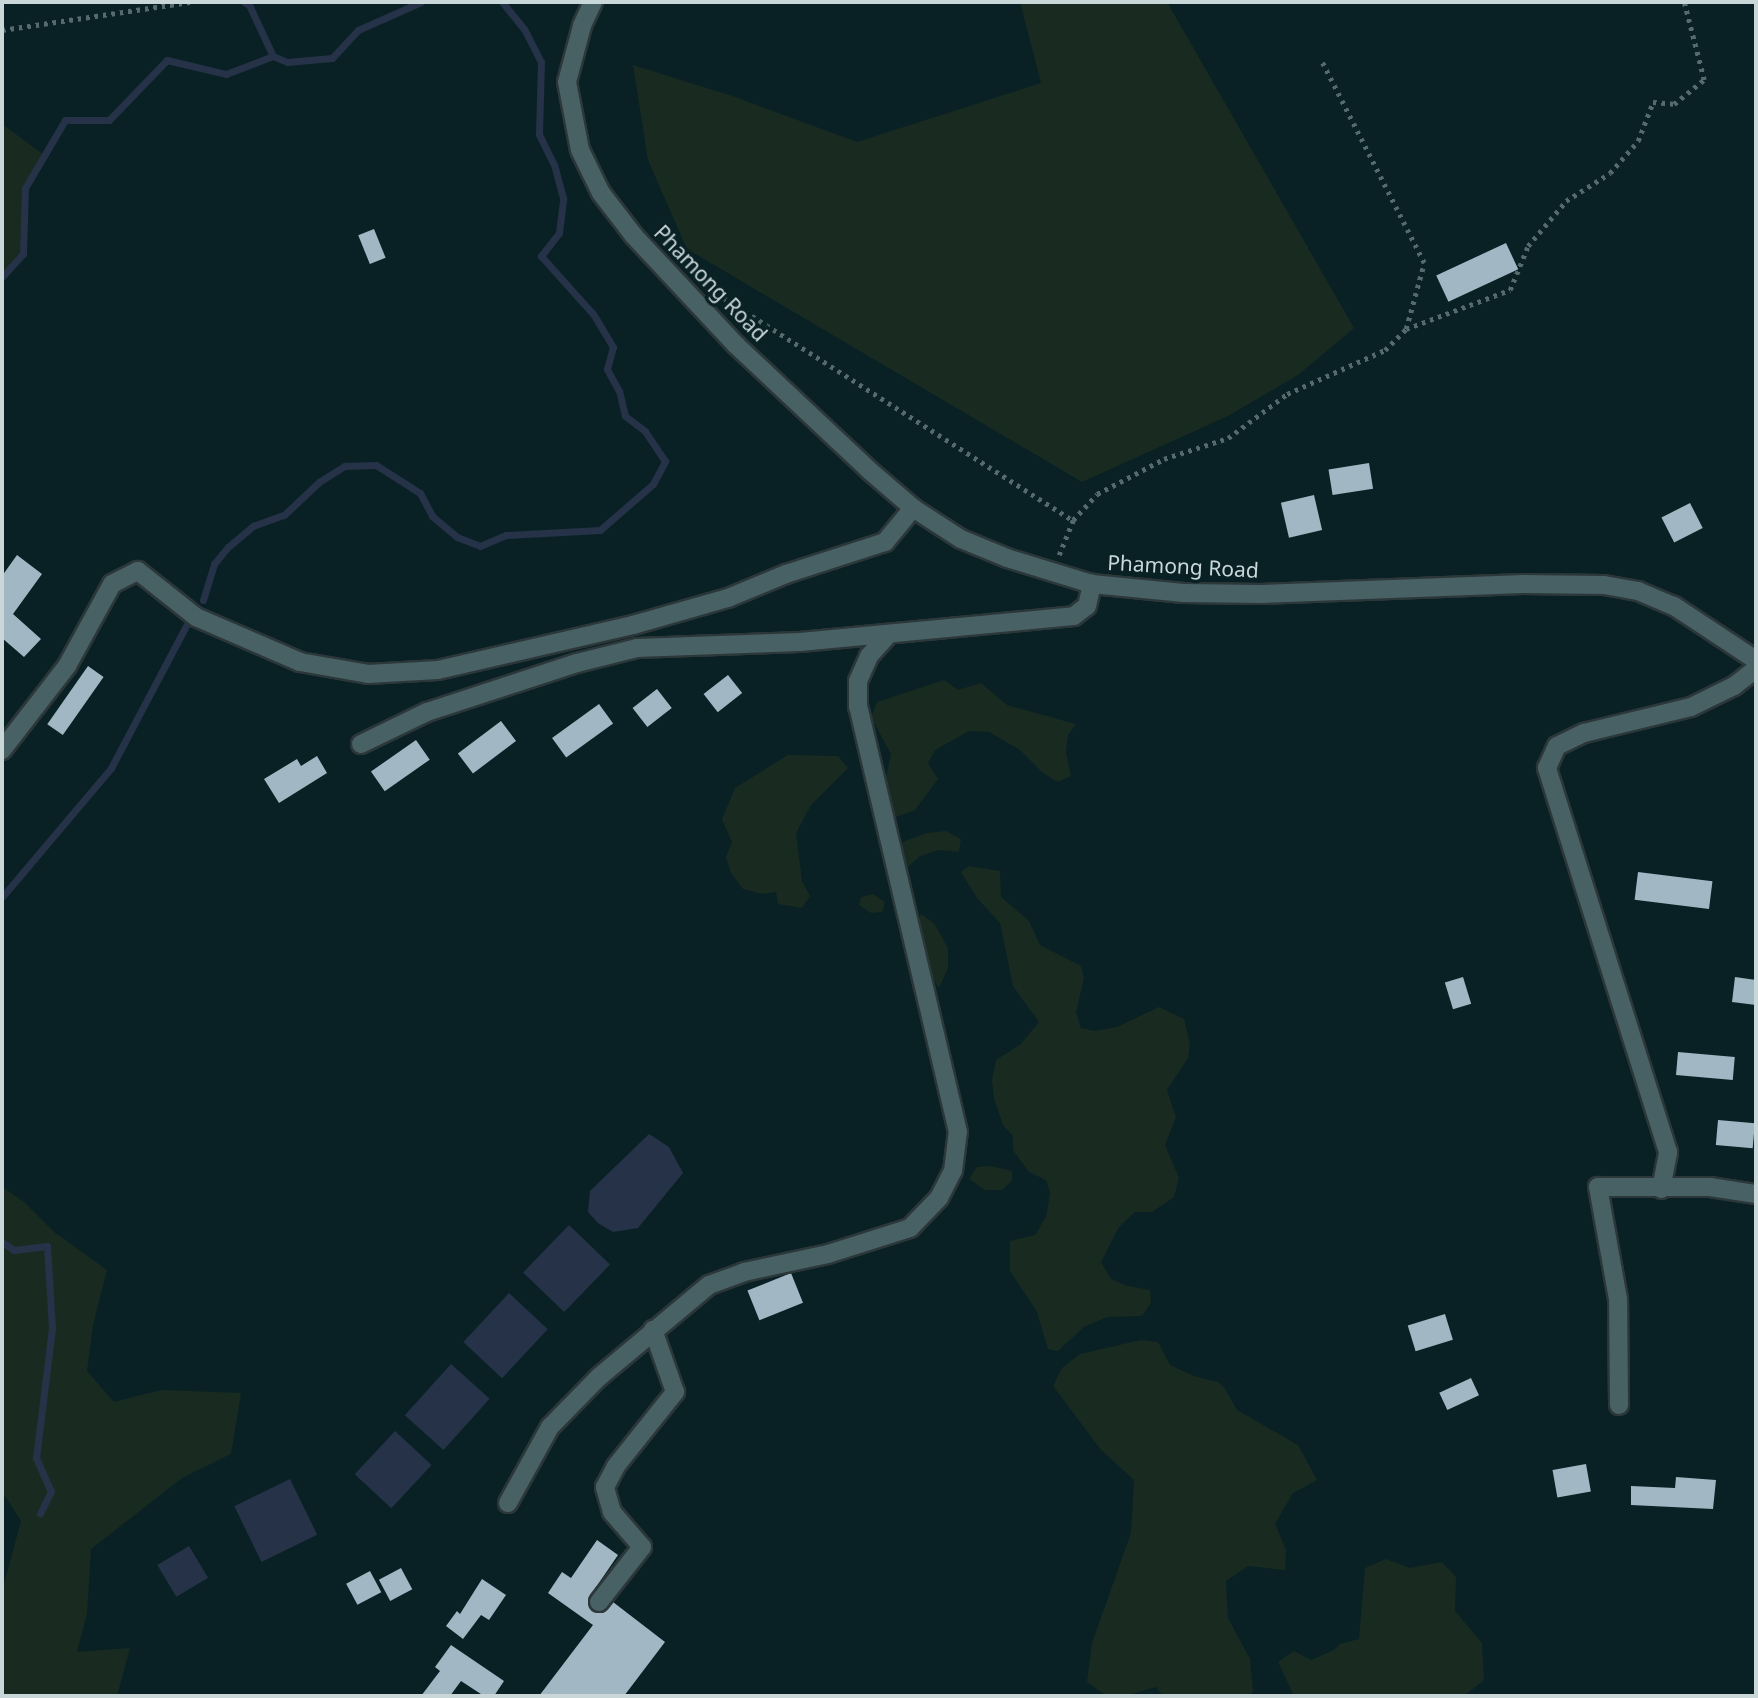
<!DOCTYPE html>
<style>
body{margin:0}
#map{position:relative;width:1758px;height:1698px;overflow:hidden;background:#092124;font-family:"Noto Sans",sans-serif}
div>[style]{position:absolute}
.green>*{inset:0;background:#192b20}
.water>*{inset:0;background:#253248;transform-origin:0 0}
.stream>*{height:7px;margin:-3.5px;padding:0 3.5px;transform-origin:3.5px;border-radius:3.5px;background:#253248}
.building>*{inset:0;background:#a1b7c4;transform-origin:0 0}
.path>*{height:4.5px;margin-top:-2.25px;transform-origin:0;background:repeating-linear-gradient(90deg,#566a6d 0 3.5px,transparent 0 8.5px)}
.roads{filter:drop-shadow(2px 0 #2c373a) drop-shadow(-2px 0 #2c373a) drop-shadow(0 2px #2c373a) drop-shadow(0 -2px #2c373a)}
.minor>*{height:18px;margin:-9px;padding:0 9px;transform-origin:9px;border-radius:9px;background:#486165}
span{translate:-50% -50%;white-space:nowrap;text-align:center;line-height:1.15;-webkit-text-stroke:7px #092124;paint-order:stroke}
.street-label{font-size:21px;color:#c9d7d9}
.frame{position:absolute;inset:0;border:4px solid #c9d7d9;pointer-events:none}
</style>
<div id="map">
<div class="green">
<div style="clip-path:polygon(1020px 2px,1167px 2px,1354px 328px,1298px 375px,1228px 416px,1082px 482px,687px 249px,648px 160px,633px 65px,735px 97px,857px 142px,1041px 83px)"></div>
<div style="clip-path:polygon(2px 124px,44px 155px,25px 188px,23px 254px,2px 277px)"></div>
<div style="clip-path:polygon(944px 680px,958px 690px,981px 683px,1007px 705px,1076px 724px,1068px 735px,1066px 752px,1071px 776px,1058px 782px,1043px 773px,1020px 750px,989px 732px,969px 731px,935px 750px,928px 763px,938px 779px,915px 810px,896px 817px,886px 797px,886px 777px,891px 754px,871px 717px,877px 702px)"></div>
<div style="clip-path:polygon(788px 755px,838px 756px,848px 768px,811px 805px,796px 833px,802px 881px,810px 896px,802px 908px,778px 904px,776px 892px,762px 894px,743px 889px,731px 873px,726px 857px,732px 842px,722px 819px,735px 788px)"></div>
<div style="clip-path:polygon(946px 831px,961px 839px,959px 852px,939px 850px,920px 856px,907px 868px,898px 866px,893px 852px,905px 841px,927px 833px)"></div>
<div style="clip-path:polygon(969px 866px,1000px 871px,1001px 897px,1029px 921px,1040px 945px,1081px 966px,1084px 978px,1076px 1012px,1081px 1028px,1095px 1031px,1117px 1027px,1159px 1007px,1184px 1019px,1190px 1044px,1188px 1058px,1167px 1090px,1176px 1117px,1165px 1145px,1179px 1178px,1174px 1197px,1152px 1212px,1135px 1212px,1119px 1227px,1101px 1262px,1110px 1278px,1124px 1285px,1150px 1290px,1151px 1303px,1142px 1316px,1107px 1317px,1084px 1327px,1058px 1351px,1048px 1349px,1037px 1312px,1010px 1271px,1010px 1241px,1035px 1235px,1046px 1217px,1050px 1193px,1046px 1180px,1029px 1172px,1013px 1150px,1013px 1136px,1003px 1125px,994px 1099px,992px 1080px,996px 1060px,1021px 1044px,1039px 1022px,1013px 986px,1000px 923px,977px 898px,961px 872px)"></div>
<div style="clip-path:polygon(873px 894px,885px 902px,882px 912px,871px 913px,859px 905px,861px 897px)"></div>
<div style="clip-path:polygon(921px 914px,934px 923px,948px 948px,948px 968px,939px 988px,926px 969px,915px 926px)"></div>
<div style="clip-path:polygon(991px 1166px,1012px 1171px,1012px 1181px,1002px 1190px,985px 1190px,969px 1179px,977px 1167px)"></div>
<div style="clip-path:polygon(2px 1187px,24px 1202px,54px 1232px,107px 1270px,93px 1325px,87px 1371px,114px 1402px,161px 1390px,241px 1393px,231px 1454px,182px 1478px,91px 1549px,87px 1614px,77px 1652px,130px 1648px,117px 1696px,2px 1696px,2px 1591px,21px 1521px,2px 1491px)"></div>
<div style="clip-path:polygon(1141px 1340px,1158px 1342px,1170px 1365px,1194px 1376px,1218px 1382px,1224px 1387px,1237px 1410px,1298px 1445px,1317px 1480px,1293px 1493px,1275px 1524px,1286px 1550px,1285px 1570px,1248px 1566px,1226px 1581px,1228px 1618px,1250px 1659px,1253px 1691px,1249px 1696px,1163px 1696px,1156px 1687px,1125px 1696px,1107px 1696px,1087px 1682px,1092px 1643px,1131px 1533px,1134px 1480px,1101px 1450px,1053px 1386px,1062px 1368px,1080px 1354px)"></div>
<div style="clip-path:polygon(1386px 1559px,1410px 1568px,1442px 1562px,1456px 1577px,1455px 1611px,1482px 1643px,1484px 1680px,1464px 1696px,1294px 1696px,1278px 1662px,1294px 1651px,1311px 1660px,1334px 1650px,1340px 1644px,1359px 1639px,1365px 1568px)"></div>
</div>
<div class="water">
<div style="clip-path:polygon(649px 1134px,669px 1147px,683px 1173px,638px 1228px,613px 1232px,598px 1223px,588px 1212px,590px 1191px)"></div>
<div style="left:569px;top:1225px;width:57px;height:66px;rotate:44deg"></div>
<div style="left:509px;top:1293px;width:53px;height:67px;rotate:43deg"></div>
<div style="left:451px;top:1364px;width:52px;height:69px;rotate:42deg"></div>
<div style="left:395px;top:1431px;width:50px;height:59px;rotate:43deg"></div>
<div style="left:290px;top:1479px;width:62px;height:62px;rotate:64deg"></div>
<div style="left:189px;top:1546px;width:37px;height:37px;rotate:59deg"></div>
</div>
<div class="stream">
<div style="left:244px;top:2px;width:6px;rotate:31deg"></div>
<div style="left:249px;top:5px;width:56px;rotate:64.8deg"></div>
<div style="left:2px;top:277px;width:31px;rotate:-48deg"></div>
<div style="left:23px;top:254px;width:66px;rotate:-88.3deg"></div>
<div style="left:25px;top:188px;width:79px;rotate:-59.5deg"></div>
<div style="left:65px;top:120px;width:44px"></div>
<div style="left:109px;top:120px;width:83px;rotate:-46deg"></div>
<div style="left:167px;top:60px;width:61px;rotate:13.3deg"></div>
<div style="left:226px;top:74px;width:50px;rotate:-21deg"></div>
<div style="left:273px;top:56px;width:15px;rotate:23deg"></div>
<div style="left:287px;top:62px;width:45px;rotate:-5.1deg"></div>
<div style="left:332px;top:58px;width:38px;rotate:-47deg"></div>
<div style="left:358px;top:30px;width:69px;rotate:-24deg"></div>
<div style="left:203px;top:600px;width:38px;rotate:-73deg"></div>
<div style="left:214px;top:564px;width:22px;rotate:-51deg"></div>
<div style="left:228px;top:547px;width:33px;rotate:-40deg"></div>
<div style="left:253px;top:526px;width:33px;rotate:-20deg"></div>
<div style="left:284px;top:515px;width:48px;rotate:-43.3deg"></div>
<div style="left:319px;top:482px;width:31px;rotate:-32deg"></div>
<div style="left:345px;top:466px;width:31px;rotate:-2deg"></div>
<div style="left:376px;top:465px;width:52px;rotate:32.5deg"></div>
<div style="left:420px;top:493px;width:26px;rotate:62deg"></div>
<div style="left:432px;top:516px;width:33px;rotate:40deg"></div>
<div style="left:457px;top:537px;width:25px;rotate:21deg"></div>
<div style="left:480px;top:546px;width:28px;rotate:-23deg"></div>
<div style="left:506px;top:535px;width:94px;rotate:-3deg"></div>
<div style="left:600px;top:530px;width:70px;rotate:-41deg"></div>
<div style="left:653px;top:484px;width:26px;rotate:-62deg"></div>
<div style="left:665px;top:461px;width:36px;rotate:-124deg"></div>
<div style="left:645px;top:431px;width:25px;rotate:-143deg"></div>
<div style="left:625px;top:416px;width:26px;rotate:-103deg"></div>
<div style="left:619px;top:391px;width:25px;rotate:-119deg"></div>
<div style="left:607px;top:369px;width:23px;rotate:-75deg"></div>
<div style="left:613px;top:347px;width:39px;rotate:-121deg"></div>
<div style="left:593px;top:314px;width:78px;rotate:-131.9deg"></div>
<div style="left:541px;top:256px;width:29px;rotate:-52deg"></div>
<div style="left:559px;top:233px;width:35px;rotate:-83deg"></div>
<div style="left:563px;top:198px;width:34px;rotate:-105deg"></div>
<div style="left:554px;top:165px;width:34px;rotate:-116deg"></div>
<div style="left:539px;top:134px;width:72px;rotate:-88.4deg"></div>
<div style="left:541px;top:62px;width:37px;rotate:-117deg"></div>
<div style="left:524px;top:29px;width:35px;rotate:-129deg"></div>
<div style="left:2px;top:897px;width:169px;rotate:-49.8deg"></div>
<div style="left:111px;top:768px;width:161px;rotate:-62.2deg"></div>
<div style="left:2px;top:1242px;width:14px;rotate:34deg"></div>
<div style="left:14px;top:1250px;width:33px;rotate:-7deg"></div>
<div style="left:47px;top:1246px;width:82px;rotate:86.5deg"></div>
<div style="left:52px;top:1328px;width:131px;rotate:97deg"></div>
<div style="left:36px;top:1458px;width:36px;rotate:66deg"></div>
<div style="left:51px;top:1491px;width:25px;rotate:116deg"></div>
</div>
<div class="building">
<div style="left:374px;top:229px;width:31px;height:17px;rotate:68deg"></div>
<div style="left:1506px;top:243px;width:29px;height:77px;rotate:65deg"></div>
<div style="left:1369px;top:463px;width:26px;height:41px;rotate:81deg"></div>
<div style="left:1314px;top:495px;width:36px;height:34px;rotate:77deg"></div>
<div style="left:1690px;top:503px;width:28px;height:32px;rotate:63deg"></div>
<div style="clip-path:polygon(17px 555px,42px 574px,13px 614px,41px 639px,24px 657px,2px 638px,2px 576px)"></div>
<div style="left:88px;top:666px;width:19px;height:71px;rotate:35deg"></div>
<div style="left:728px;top:675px;width:23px;height:31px;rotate:52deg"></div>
<div style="left:657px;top:689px;width:24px;height:31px;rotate:52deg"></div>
<div style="left:599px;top:704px;width:24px;height:58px;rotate:54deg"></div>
<div style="left:501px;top:721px;width:25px;height:54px;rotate:53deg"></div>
<div style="left:416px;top:740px;width:24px;height:55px;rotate:55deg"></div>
<div style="clip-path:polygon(317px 756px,327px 773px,279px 803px,264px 779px,297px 759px,301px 766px)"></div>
<div style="left:1638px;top:872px;width:75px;height:28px;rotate:7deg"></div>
<div style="left:1463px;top:977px;width:28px;height:19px;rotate:73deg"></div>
<div style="clip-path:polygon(1735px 977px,1756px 980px,1756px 1005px,1732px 1002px)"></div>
<div style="left:1678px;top:1052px;width:57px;height:23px;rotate:5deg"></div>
<div style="left:1718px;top:1120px;width:37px;height:25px;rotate:5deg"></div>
<div style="left:791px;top:1273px;width:32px;height:47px;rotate:68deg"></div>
<div style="left:1445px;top:1314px;width:27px;height:39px;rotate:73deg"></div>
<div style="left:1471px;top:1378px;width:19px;height:35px;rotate:65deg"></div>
<div style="left:1586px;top:1464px;width:28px;height:34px;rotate:80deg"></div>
<div style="clip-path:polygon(1676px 1477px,1716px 1480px,1713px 1509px,1631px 1505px,1631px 1486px,1675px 1488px)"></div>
<div style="clip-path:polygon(597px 1540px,618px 1555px,590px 1596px,589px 1607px,593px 1611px,603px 1613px,613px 1602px,665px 1642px,624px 1696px,539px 1696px,593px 1625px,548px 1593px,562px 1572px,571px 1578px)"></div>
<div style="left:401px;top:1568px;width:24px;height:25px;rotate:62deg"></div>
<div style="left:370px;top:1571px;width:24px;height:27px;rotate:62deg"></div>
<div style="clip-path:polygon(482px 1579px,506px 1595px,489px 1620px,481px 1615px,463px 1639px,446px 1626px,457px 1611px,460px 1614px)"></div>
<div style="clip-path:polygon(451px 1645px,504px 1681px,494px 1696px,484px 1696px,461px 1681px,450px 1696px,421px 1696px,440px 1671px,435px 1667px)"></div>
</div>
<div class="path">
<div style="left:2px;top:30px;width:190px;rotate:-8.5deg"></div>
<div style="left:716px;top:293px;width:423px;rotate:32.5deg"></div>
<div style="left:1406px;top:329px;width:111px;rotate:-20.6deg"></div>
<div style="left:1510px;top:290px;width:48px;rotate:-67.8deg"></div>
<div style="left:1528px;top:246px;width:59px;rotate:-49.8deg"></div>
<div style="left:1566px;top:201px;width:52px;rotate:-32.5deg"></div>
<div style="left:1610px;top:173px;width:43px;rotate:-48.8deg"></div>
<div style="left:1638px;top:141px;width:42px;rotate:-69deg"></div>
<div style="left:1653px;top:102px;width:21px;rotate:5deg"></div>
<div style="left:1674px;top:104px;width:38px;rotate:-39deg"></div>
<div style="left:1704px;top:80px;width:81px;rotate:-104.4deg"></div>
<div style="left:1059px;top:555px;width:38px;rotate:-68deg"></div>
<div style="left:1073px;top:520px;width:35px;rotate:-47deg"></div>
<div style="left:1097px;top:494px;width:76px;rotate:-27.6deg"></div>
<div style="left:1164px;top:459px;width:67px;rotate:-18.2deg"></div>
<div style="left:1228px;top:438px;width:74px;rotate:-36.7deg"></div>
<div style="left:1287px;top:394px;width:107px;rotate:-24.2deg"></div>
<div style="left:1385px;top:350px;width:30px;rotate:-45deg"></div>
<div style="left:1406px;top:329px;width:68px;rotate:-74.7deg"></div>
<div style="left:1424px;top:263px;width:228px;rotate:-116.9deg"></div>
</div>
<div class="roads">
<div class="minor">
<div style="left:593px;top:2px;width:26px;rotate:115deg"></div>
<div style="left:582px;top:26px;width:58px;rotate:105deg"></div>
<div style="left:567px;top:82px;width:69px;rotate:79.2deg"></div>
<div style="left:580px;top:150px;width:48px;rotate:64deg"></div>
<div style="left:601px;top:193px;width:54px;rotate:52.5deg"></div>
<div style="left:634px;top:236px;width:149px;rotate:46.9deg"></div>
<div style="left:736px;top:345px;width:184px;rotate:43.2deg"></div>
<div style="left:870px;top:471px;width:57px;rotate:40.7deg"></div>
<div style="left:913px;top:508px;width:57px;rotate:32.9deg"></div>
<div style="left:961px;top:539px;width:50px;rotate:22.4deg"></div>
<div style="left:1007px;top:558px;width:89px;rotate:17deg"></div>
<div style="left:1092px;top:584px;width:92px;rotate:5.6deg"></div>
<div style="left:1184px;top:593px;width:77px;rotate:0.7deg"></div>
<div style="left:1261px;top:594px;width:262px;rotate:-2.2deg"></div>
<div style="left:1523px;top:584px;width:81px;rotate:0.7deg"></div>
<div style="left:1604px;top:585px;width:35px;rotate:10deg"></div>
<div style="left:1638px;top:591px;width:39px;rotate:23deg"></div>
<div style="left:1674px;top:606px;width:98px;rotate:33.4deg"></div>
<div style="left:361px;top:744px;width:73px;rotate:-25.9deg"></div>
<div style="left:427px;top:712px;width:158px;rotate:-18.1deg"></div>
<div style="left:577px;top:663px;width:62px;rotate:-14deg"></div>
<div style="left:637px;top:648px;width:163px;rotate:-2.1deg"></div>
<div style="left:800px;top:642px;width:275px;rotate:-5.4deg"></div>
<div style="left:1074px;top:616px;width:16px;rotate:-38deg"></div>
<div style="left:1087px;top:606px;width:23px;rotate:-77deg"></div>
<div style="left:2px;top:750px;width:106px;rotate:-52.3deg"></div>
<div style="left:67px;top:666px;width:94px;rotate:-61.2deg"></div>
<div style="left:112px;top:584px;width:29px;rotate:-27deg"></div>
<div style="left:138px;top:571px;width:74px;rotate:38.4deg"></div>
<div style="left:196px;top:617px;width:113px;rotate:23.4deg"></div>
<div style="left:300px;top:662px;width:69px;rotate:10deg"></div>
<div style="left:368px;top:674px;width:70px;rotate:-3.3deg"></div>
<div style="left:438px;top:670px;width:200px;rotate:-13deg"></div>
<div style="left:633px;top:625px;width:99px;rotate:-15.9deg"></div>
<div style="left:728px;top:598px;width:63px;rotate:-22.5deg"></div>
<div style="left:786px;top:574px;width:104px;rotate:-17.9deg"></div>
<div style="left:885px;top:542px;width:44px;rotate:-50.5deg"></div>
<div style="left:1661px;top:1189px;width:38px;rotate:-79deg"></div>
<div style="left:1668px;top:1152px;width:403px;rotate:-107.5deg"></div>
<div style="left:1547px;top:768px;width:24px;rotate:-66deg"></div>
<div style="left:1557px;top:746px;width:30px;rotate:-26deg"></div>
<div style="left:1584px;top:733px;width:110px;rotate:-13.7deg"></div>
<div style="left:1691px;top:707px;width:48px;rotate:-26deg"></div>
<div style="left:1734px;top:686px;width:28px;rotate:-38deg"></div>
<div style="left:1619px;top:1405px;width:106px;rotate:-90.5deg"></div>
<div style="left:1618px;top:1299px;width:114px;rotate:-100.1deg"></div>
<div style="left:1598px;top:1187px;width:112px"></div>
<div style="left:1710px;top:1187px;width:47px;rotate:8.7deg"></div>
<div style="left:508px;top:1503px;width:87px;rotate:-61.1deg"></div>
<div style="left:550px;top:1427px;width:70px;rotate:-45.6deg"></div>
<div style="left:599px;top:1377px;width:143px;rotate:-39.9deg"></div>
<div style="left:709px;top:1285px;width:37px;rotate:-20deg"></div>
<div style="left:744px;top:1272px;width:86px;rotate:-12.1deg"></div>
<div style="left:828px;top:1254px;width:86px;rotate:-17.6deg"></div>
<div style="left:910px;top:1228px;width:42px;rotate:-46deg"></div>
<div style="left:939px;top:1198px;width:30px;rotate:-63deg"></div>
<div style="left:953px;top:1171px;width:39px;rotate:-83deg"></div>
<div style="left:958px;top:1132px;width:437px;rotate:-103.2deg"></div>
<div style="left:858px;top:707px;width:26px;rotate:-90deg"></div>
<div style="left:858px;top:681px;width:27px;rotate:-66deg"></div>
<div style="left:869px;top:656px;width:28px;rotate:-48deg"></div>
<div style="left:599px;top:1602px;width:70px;rotate:-52deg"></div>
<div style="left:642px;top:1547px;width:46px;rotate:-130.6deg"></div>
<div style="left:612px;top:1512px;width:26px;rotate:-106deg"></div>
<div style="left:605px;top:1487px;width:24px;rotate:-62deg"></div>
<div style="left:616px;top:1466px;width:95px;rotate:-51.4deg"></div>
<div style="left:675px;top:1392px;width:66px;rotate:-109.5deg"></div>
</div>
</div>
<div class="street-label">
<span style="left:711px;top:283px;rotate:46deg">Phamong Road</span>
<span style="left:1183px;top:566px;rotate:3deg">Phamong Road</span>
</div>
<div class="frame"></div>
</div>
